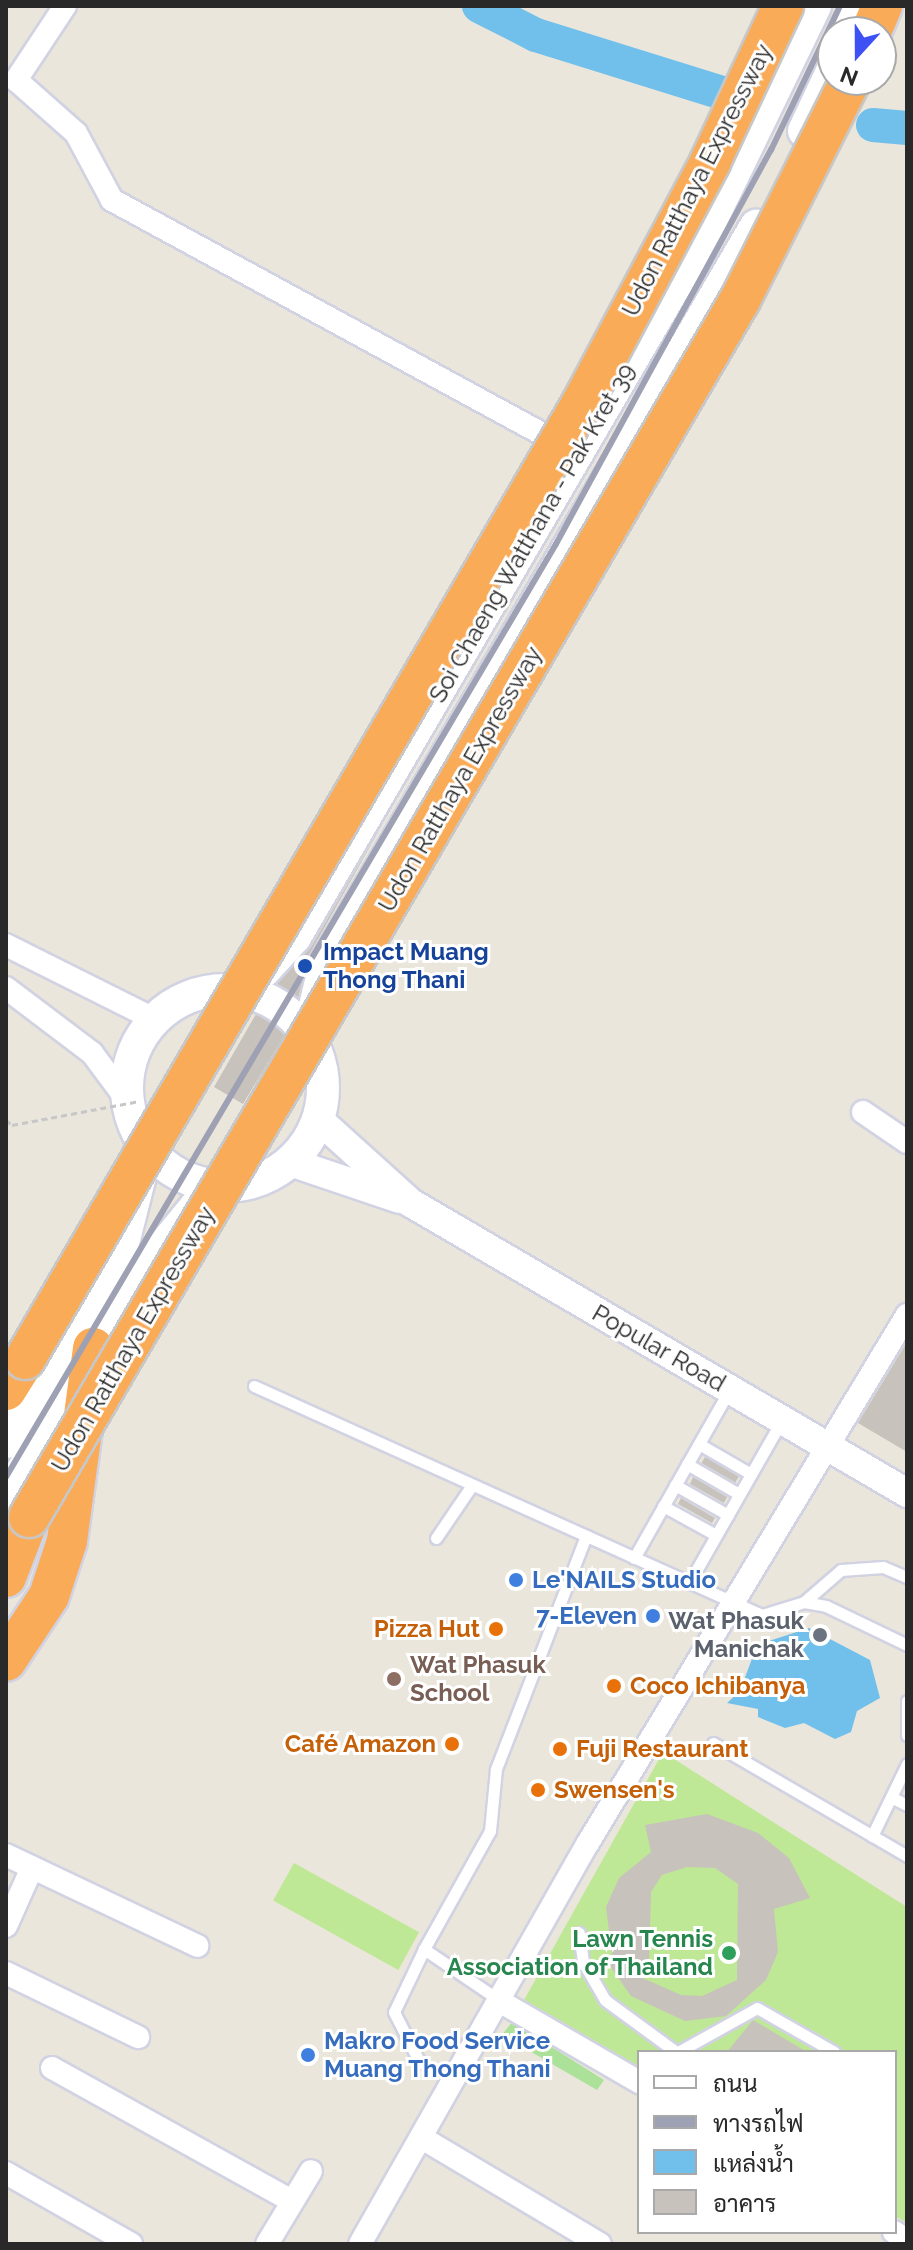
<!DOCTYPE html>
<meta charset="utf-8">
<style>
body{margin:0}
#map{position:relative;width:913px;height:2250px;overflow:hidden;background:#ebe6db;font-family:Raleway,Sarabun,sans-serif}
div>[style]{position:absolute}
.green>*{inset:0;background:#abe199}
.pitch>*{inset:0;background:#bee895;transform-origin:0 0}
.water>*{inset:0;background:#70c0eb}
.river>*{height:34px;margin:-17px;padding:0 17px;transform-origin:17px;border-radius:17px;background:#70c0eb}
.building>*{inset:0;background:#c7c2bb;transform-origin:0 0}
.roads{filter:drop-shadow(2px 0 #d1d2e2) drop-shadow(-2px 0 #d1d2e2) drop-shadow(0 2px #d1d2e2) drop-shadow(0 -2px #d1d2e2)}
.service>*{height:11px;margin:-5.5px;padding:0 5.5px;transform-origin:5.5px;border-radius:5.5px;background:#fff}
.minor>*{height:22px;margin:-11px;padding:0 11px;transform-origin:11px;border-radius:11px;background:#fff}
.tertiary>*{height:28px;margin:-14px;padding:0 14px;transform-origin:14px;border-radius:14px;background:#fff}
.secondary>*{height:32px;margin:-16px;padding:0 16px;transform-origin:16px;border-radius:16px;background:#fff}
.secondary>.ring{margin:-16px;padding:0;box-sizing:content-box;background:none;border:32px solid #fff;border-radius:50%}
.motorway>*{height:40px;margin:-20px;padding:0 20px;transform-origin:20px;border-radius:20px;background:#faab58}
.rail>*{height:6px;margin:-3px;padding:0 3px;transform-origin:3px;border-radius:3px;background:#9ea0b3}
.path-bridge>*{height:3px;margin-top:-1.5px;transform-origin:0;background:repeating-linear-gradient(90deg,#c7c7c7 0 6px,transparent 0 10px)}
.bridges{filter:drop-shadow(2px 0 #c7c7c7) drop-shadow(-2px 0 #c7c7c7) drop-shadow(0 2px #c7c7c7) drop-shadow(0 -2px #c7c7c7)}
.motorway-bridge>*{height:40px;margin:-20px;padding:0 20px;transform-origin:20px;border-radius:20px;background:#faab58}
.dots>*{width:22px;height:22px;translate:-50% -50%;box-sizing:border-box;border:4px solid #fff;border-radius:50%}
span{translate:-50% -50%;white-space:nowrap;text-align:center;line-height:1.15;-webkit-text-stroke:6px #fff;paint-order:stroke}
.street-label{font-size:24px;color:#292929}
.transit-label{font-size:24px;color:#164399;font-weight:700}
.left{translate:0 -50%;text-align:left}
.shop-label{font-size:24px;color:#366cbe;font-weight:700}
.right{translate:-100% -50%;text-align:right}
.worship-label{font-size:24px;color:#5b616d;font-weight:700}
.food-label{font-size:24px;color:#c56008;font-weight:700}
.education-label{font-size:24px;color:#785e54;font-weight:700}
.leisure-label{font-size:24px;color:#27864d;font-weight:700}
.frame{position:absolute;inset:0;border:8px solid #292929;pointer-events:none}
.legend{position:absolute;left:637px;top:2050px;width:260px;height:184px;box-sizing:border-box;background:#fff;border:2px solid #a9a9a9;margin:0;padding:10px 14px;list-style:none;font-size:24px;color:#292929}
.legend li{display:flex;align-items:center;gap:16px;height:40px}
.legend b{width:40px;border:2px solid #a9a9a9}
.north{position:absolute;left:817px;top:16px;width:80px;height:80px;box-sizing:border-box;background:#fff;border:2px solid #a9a9a9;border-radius:50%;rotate:201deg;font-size:22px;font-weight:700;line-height:32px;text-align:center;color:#292929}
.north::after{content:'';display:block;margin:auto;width:28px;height:36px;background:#3e51f5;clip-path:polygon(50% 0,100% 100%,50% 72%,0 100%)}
</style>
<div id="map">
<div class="green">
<div style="clip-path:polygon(512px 2022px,604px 2080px,597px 2090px,502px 2035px)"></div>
</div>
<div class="pitch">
<div style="clip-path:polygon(663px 1752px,907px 1907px,907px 2223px,895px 2216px,895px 2052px,639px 2052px,639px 2067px,524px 2000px)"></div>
<div style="left:294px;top:1863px;width:143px;height:43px;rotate:29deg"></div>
</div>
<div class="water">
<div style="clip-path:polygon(809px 1628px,870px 1660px,880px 1698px,857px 1711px,851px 1732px,835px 1739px,804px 1723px,785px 1728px,758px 1717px,758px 1709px,727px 1703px,740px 1691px,757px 1645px)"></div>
</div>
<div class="river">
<div style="left:479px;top:6px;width:64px;rotate:27deg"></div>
<div style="left:536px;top:35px;width:195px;rotate:17.3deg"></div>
<div style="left:873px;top:125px;width:34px;rotate:5deg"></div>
</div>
<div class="building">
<div style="clip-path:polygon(385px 820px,309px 955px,294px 1019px,243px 1104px,214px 1087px,271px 988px,311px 947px)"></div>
<div style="clip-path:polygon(907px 1342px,907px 1452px,858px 1423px)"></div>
<div style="left:705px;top:1457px;width:39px;height:7px;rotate:30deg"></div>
<div style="clip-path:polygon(693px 1477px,727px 1497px,724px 1503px,690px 1484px)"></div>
<div style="clip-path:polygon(681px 1498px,715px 1518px,712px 1523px,678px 1504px)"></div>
<div style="clip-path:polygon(evenodd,707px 1814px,758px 1833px,789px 1858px,810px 1898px,774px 1909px,778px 1952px,766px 1980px,726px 2016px,685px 2021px,631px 1996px,607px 1962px,613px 1964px,606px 1907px,619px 1878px,651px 1852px,645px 1825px,707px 1814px,687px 1867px,715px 1868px,738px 1884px,737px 1980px,702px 1996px,681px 1995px,636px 1975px,649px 1963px,651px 1892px,662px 1875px,687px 1867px)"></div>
<div style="clip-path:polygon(753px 2020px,807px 2052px,727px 2052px)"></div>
</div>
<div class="roads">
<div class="service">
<div style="left:254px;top:1386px;width:557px;rotate:24.27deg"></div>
<div style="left:762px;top:1615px;width:44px;rotate:-17.2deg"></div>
<div style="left:804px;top:1602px;width:22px;rotate:10deg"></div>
<div style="left:826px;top:1606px;width:90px;rotate:25.7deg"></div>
<div style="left:699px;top:1444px;width:60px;rotate:30deg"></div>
<div style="left:687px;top:1464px;width:60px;rotate:30deg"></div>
<div style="left:675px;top:1485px;width:61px;rotate:29.5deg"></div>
<div style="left:663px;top:1506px;width:60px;rotate:28.7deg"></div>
<div style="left:436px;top:1538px;width:64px;rotate:-55.8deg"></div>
<div style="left:634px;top:1558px;width:192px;rotate:-60.4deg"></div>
<div style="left:689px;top:1583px;width:188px;rotate:-60.3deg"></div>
<div style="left:804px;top:1602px;width:49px;rotate:-40.9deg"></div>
<div style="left:841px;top:1570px;width:42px;rotate:-4.1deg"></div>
<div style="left:883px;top:1567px;width:26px;rotate:23deg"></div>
<div style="left:907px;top:1701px;width:34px;rotate:90deg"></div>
<div style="left:713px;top:1743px;width:225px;rotate:30.2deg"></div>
<div style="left:891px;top:1797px;width:18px;rotate:27deg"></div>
<div style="left:872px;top:1836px;width:80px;rotate:-64.1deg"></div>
<div style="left:579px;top:1933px;width:29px;rotate:82deg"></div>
<div style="left:583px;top:1962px;width:44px;rotate:59.9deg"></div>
<div style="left:605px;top:2000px;width:88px;rotate:36.2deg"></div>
<div style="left:499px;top:2000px;width:91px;rotate:-145.8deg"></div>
<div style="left:424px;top:1949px;width:135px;rotate:-60.8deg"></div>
<div style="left:490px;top:1831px;width:62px;rotate:-84.5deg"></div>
<div style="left:496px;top:1769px;width:250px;rotate:-68.9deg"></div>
<div style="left:678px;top:2052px;width:90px;rotate:-29.1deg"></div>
<div style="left:757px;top:2008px;width:89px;rotate:29.7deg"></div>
<div style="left:420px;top:2063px;width:57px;rotate:-117deg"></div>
<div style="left:394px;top:2012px;width:70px;rotate:-64.5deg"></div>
</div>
<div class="minor">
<div style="left:65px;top:6px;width:89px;rotate:123.5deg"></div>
<div style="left:16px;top:80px;width:80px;rotate:41.5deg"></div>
<div style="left:76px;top:133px;width:76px;rotate:61.8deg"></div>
<div style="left:112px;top:200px;width:509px;rotate:28.53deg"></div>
<div style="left:6px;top:945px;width:165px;rotate:26.6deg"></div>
<div style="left:6px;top:988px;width:108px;rotate:37.1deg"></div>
<div style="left:92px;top:1053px;width:59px;rotate:53.3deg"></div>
<div style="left:863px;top:1112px;width:53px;rotate:34.3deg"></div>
<div style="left:6px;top:1855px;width:212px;rotate:25.4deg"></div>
<div style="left:6px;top:1926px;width:64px;rotate:-65.9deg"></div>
<div style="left:6px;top:1973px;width:147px;rotate:25.9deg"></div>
<div style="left:501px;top:2002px;width:160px;rotate:30.1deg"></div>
<div style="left:52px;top:2068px;width:274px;rotate:29deg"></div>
<div style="left:422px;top:2138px;width:207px;rotate:30.8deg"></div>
<div style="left:6px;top:2173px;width:144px;rotate:29.6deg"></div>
<div style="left:894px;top:2232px;width:15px;rotate:32deg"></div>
<div style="left:267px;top:2244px;width:85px;rotate:-58.9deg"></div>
<div style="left:360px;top:2244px;width:461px;rotate:-60.4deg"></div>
<div style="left:588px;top:1843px;width:617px;rotate:-58.86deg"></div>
</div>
<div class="tertiary">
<div style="left:318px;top:1119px;width:125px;rotate:42.1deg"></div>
<div style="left:411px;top:1203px;width:575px;rotate:30.31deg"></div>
<div style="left:290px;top:1162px;width:115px;rotate:18.7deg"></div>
</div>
<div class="secondary">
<div style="left:849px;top:32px;width:28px;rotate:-67deg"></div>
<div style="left:804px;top:131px;width:68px;rotate:-64.9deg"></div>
<div style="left:264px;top:971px;width:46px;rotate:-47.6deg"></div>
<div style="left:295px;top:937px;width:806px;rotate:-59.74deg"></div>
<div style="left:701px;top:241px;width:261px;rotate:-64.1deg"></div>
<div class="ring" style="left:127px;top:990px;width:164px;height:164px"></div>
<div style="left:312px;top:1018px;width:55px;rotate:-76.2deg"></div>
<div style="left:325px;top:965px;width:856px;rotate:-59.75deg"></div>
<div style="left:6px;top:1442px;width:219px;rotate:-58.6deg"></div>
<div style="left:120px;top:1255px;width:86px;rotate:-75.8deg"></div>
<div style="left:6px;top:1498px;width:264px;rotate:-59deg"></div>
<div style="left:142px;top:1272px;width:93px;rotate:-50.7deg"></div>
</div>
<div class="motorway">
<div style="left:871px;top:32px;width:28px;rotate:-67deg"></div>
<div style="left:6px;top:1390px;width:36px;rotate:-58deg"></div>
<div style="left:6px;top:1577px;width:64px;rotate:-69deg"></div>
<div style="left:6px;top:1661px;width:78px;rotate:-56.5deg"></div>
<div style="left:49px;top:1596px;width:58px;rotate:-71.9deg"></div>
<div style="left:67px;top:1541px;width:195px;rotate:-82.3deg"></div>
</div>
</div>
<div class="rail">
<div style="left:6px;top:1477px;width:1083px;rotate:-59.48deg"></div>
<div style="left:556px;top:544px;width:449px;rotate:-61.4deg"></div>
<div style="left:771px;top:150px;width:160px;rotate:-64.4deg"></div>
</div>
<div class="path-bridge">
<div style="left:6px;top:1120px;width:8px;rotate:40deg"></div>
<div style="left:12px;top:1125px;width:130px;rotate:-10.6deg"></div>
</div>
<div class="bridges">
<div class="motorway-bridge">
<div style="left:25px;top:1359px;width:1104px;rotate:-59.77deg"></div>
<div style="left:581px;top:405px;width:275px;rotate:-62deg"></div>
<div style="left:710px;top:162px;width:172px;rotate:-64.9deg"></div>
<div style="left:29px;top:1517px;width:1409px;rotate:-59.71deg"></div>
<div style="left:740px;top:300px;width:241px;rotate:-63.3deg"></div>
</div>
</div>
<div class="dots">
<div style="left:305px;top:966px;background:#1a4fb4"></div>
<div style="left:516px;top:1580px;background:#3f7fe0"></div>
<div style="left:653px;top:1616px;background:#3f7fe0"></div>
<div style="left:496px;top:1629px;background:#e8710a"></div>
<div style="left:820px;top:1635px;background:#6b7280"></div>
<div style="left:394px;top:1679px;background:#8d6e63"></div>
<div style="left:614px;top:1686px;background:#e8710a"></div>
<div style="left:452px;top:1744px;background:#e8710a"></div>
<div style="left:560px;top:1749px;background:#e8710a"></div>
<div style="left:538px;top:1790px;background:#e8710a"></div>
<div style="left:729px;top:1953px;background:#2e9e5b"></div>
<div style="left:308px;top:2055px;background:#3f7fe0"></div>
</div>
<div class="street-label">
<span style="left:697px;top:180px;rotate:-63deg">Udon Ratthaya Expressway</span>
<span style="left:532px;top:533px;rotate:-60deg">Soi Chaeng Watthana - Pak Kret 39</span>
<span style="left:460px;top:779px;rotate:-60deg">Udon Ratthaya Expressway</span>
<span style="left:133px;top:1339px;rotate:-60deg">Udon Ratthaya Expressway</span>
<span style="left:659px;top:1348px;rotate:30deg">Popular Road</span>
</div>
<div class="transit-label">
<span class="left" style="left:323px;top:966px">Impact Muang<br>Thong Thani</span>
</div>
<div class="shop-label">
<span class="left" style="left:532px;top:1580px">Le'NAILS Studio</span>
<span class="right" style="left:637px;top:1616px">7-Eleven</span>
<span class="left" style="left:324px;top:2055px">Makro Food Service<br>Muang Thong Thani</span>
</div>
<div class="worship-label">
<span class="right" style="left:804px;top:1635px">Wat Phasuk<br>Manichak</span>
</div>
<div class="food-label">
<span class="right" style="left:480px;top:1629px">Pizza Hut</span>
<span class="left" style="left:630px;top:1686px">Coco Ichibanya</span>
<span class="right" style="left:436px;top:1744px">Café Amazon</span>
<span class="left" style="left:576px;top:1749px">Fuji Restaurant</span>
<span class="left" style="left:554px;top:1790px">Swensen's</span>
</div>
<div class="education-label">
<span class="left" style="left:410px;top:1679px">Wat Phasuk<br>School</span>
</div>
<div class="leisure-label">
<span class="right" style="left:713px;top:1953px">Lawn Tennis<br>Association of Thailand</span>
</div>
<div class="frame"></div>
<ul class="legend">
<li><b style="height:10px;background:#fff"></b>ถนน</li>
<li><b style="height:10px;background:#9ea0b3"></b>ทางรถไฟ</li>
<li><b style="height:22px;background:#70c0eb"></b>แหล่งน้ำ</li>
<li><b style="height:22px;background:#c7c2bb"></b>อาคาร</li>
</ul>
<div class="north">N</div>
</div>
